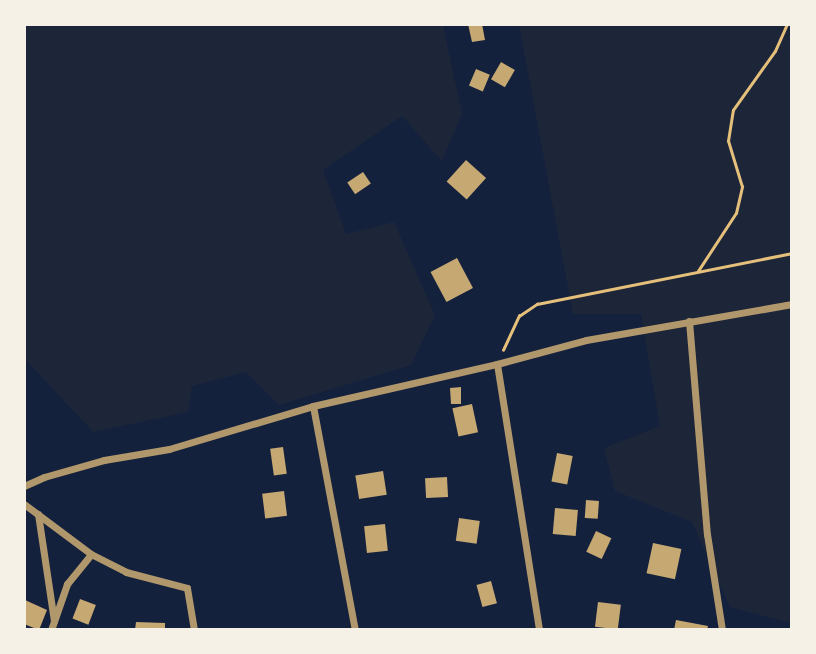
<!DOCTYPE html>
<style>
body{margin:0}
#map{position:relative;width:816px;height:654px;overflow:hidden;background:#14213d;font-family:"Fira Sans",sans-serif}
div>[style]{position:absolute}
.green>*{inset:0;background:#1d2539}
.building>*{inset:0;background:#c6a872;transform-origin:0 0}
.path>*{height:2.5px;margin:-1.25px;padding:0 1.25px;transform-origin:1.25px;border-radius:1.25px;background:#e5c07b}
.minor>*{height:7px;margin:-3.5px;padding:0 3.5px;transform-origin:3.5px;border-radius:3.5px;background:#b1986c}
span{translate:-50% -50%;white-space:nowrap;text-align:center;line-height:1.15;-webkit-text-stroke:7px #f6f1e7;paint-order:stroke}
.frame{position:absolute;inset:0;border:26px solid #f6f1e7;pointer-events:none}
</style>
<div id="map">
<div class="green">
<div style="clip-path:polygon(25px 24px,443px 25px,462px 113px,442px 161px,402px 116px,323px 170px,346px 234px,394px 222px,435px 315px,411px 365px,279px 405px,246px 372px,192px 386px,188px 412px,93px 432px,25px 359px)"></div>
<div style="clip-path:polygon(519px 25px,791px 25px,791px 623px,730px 607px,692px 522px,615px 491px,604px 448px,660px 426px,641px 314px,573px 314px)"></div>
</div>
<div class="building">
<div style="clip-path:polygon(468px 24px,482px 24px,485px 40px,472px 42px)"></div>
<div style="left:501px;top:62px;width:16px;height:20px;rotate:30deg"></div>
<div style="left:476px;top:69px;width:15px;height:18px;rotate:23deg"></div>
<div style="left:466px;top:160px;width:27px;height:29px;rotate:42deg"></div>
<div style="left:363px;top:172px;width:14px;height:19px;rotate:56deg"></div>
<div style="left:457px;top:258px;width:34px;height:30px;rotate:62deg"></div>
<div style="clip-path:polygon(461px 387px,461px 404px,451px 404px,450px 388px)"></div>
<div style="left:472px;top:404px;width:29px;height:20px;rotate:78deg"></div>
<div style="left:283px;top:447px;width:27px;height:13px;rotate:82deg"></div>
<div style="left:557px;top:453px;width:16px;height:29px;rotate:11deg"></div>
<div style="left:383px;top:471px;width:24px;height:28px;rotate:81deg"></div>
<div style="left:447px;top:477px;width:20px;height:22px;rotate:87deg"></div>
<div style="left:284px;top:491px;width:25px;height:22px;rotate:83deg"></div>
<div style="left:586px;top:500px;width:13px;height:18px;rotate:4deg"></div>
<div style="left:555px;top:508px;width:23px;height:26px;rotate:5deg"></div>
<div style="left:459px;top:518px;width:21px;height:23px;rotate:8deg"></div>
<div style="left:385px;top:524px;width:27px;height:21px;rotate:84deg"></div>
<div style="left:596px;top:531px;width:17px;height:23px;rotate:25deg"></div>
<div style="left:653px;top:543px;width:29px;height:31px;rotate:12deg"></div>
<div style="left:491px;top:581px;width:23px;height:15px;rotate:75deg"></div>
<div style="left:80px;top:599px;width:17px;height:21px;rotate:21deg"></div>
<div style="clip-path:polygon(25px 600px,47px 610px,39px 630px,24px 624px)"></div>
<div style="left:598px;top:602px;width:23px;height:25px;rotate:7deg"></div>
<div style="clip-path:polygon(676px 620px,708px 626px,707px 630px,674px 630px)"></div>
<div style="clip-path:polygon(136px 622px,165px 623px,165px 630px,135px 630px)"></div>
</div>
<div class="path">
<div style="left:698px;top:271px;width:69px;rotate:-56.8deg"></div>
<div style="left:736px;top:213px;width:27px;rotate:-77deg"></div>
<div style="left:742px;top:187px;width:48px;rotate:-106.9deg"></div>
<div style="left:728px;top:141px;width:31px;rotate:-81deg"></div>
<div style="left:733px;top:110px;width:72px;rotate:-54.6deg"></div>
<div style="left:775px;top:51px;width:30px;rotate:-66deg"></div>
<div style="left:503px;top:350px;width:38px;rotate:-65deg"></div>
<div style="left:519px;top:316px;width:22px;rotate:-34deg"></div>
<div style="left:537px;top:304px;width:260px;rotate:-11.3deg"></div>
</div>
<div class="minor">
<div style="left:689px;top:321px;width:214px;rotate:85.2deg"></div>
<div style="left:707px;top:534px;width:97px;rotate:81.1deg"></div>
<div style="left:497px;top:364px;width:269px;rotate:81deg"></div>
<div style="left:313px;top:406px;width:228px;rotate:79.4deg"></div>
<div style="left:24px;top:486px;width:22px;rotate:-24deg"></div>
<div style="left:44px;top:477px;width:62px;rotate:-15.8deg"></div>
<div style="left:104px;top:460px;width:66px;rotate:-9.6deg"></div>
<div style="left:169px;top:449px;width:150px;rotate:-16.6deg"></div>
<div style="left:313px;top:406px;width:189px;rotate:-12.9deg"></div>
<div style="left:497px;top:364px;width:92px;rotate:-15.1deg"></div>
<div style="left:586px;top:340px;width:209px;rotate:-9.9deg"></div>
<div style="left:24px;top:504px;width:84px;rotate:36.7deg"></div>
<div style="left:91px;top:554px;width:39px;rotate:27deg"></div>
<div style="left:126px;top:572px;width:63px;rotate:14.7deg"></div>
<div style="left:187px;top:588px;width:43px;rotate:80.5deg"></div>
<div style="left:38px;top:514px;width:108px;rotate:81.5deg"></div>
<div style="left:51px;top:630px;width:49px;rotate:-70.8deg"></div>
<div style="left:67px;top:584px;width:38px;rotate:-51deg"></div>
</div>
<div class="frame"></div>
</div>
